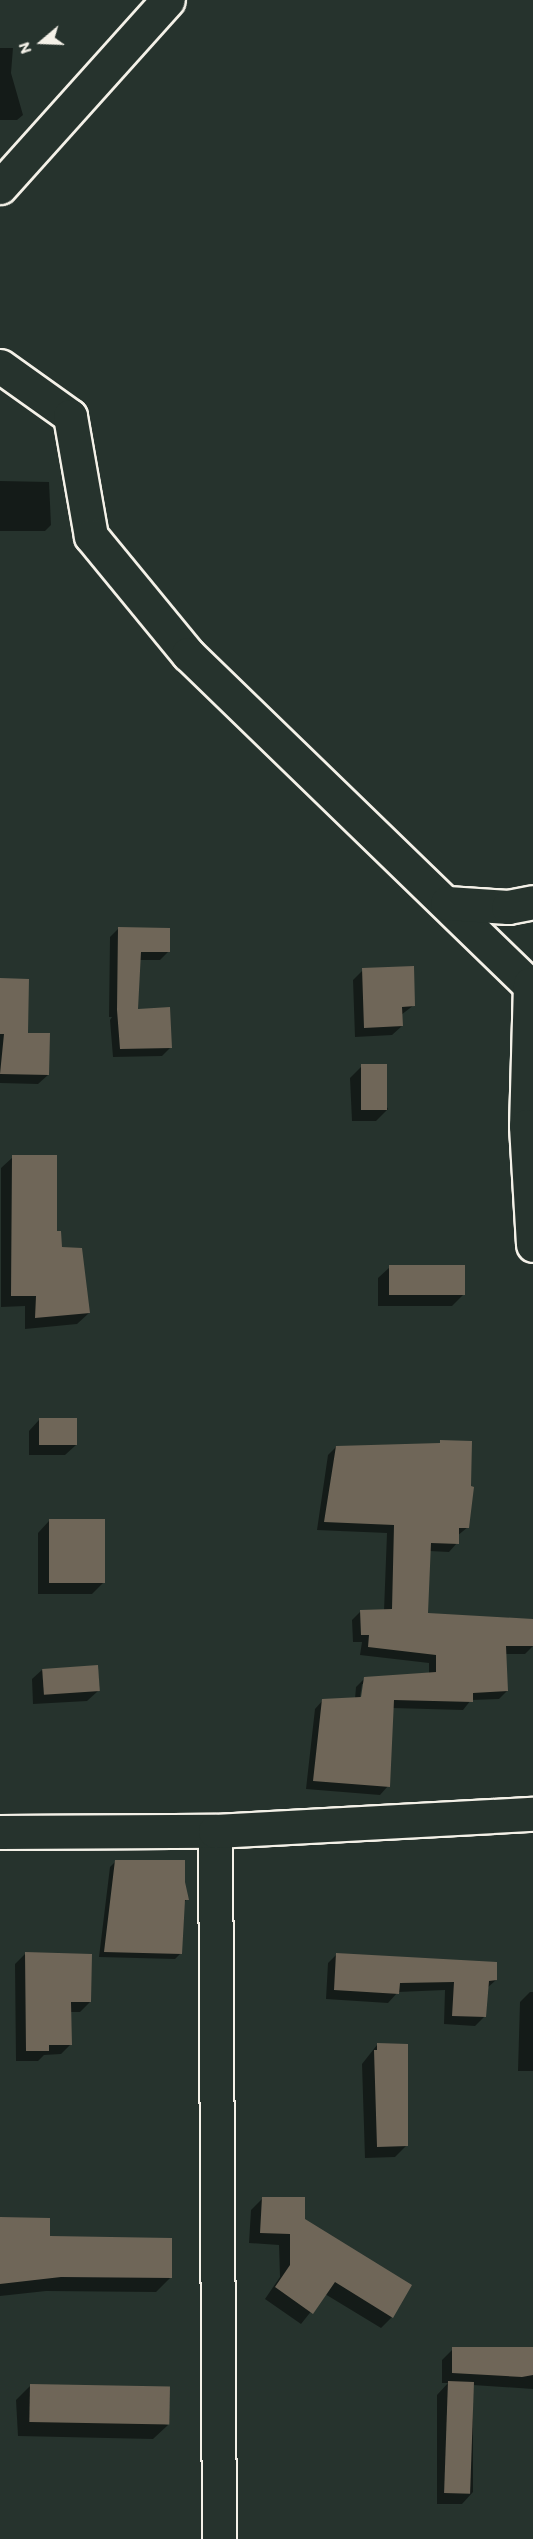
<!DOCTYPE html>
<style>
body{margin:0}
#map{position:relative;width:533px;height:2539px;overflow:hidden;background:#26332d;font-family:Itim,sans-serif}
div>[style]{position:absolute}
.shadow>*{inset:0;background:#0007}
.building>*{inset:0;background:#6f6658;transform-origin:0 0}
.roads{filter:drop-shadow(2px 0 #f4f1e8) drop-shadow(-2px 0 #f4f1e8) drop-shadow(0 2px #f4f1e8) drop-shadow(0 -2px #f4f1e8)}
.minor>*{height:33px;margin:-16.5px;padding:0 16.5px;transform-origin:16.5px;border-radius:16.5px;background:#26332d}
span{translate:-50% -50%;white-space:nowrap;text-align:center;line-height:1.15;-webkit-text-stroke:4.5px #26332d;paint-order:stroke}
.north{position:absolute;left:12px;top:12px;width:60px;height:60px;-webkit-text-stroke:4px #26332d;paint-order:stroke;rotate:251deg;font-size:16px;font-weight:700;line-height:24px;text-align:center;color:#f4f1e8}
.north::after{content:'';display:block;margin:auto;width:21px;height:27px;background:#f4f1e8;clip-path:polygon(50% 0,100% 100%,50% 72%,0 100%)}
</style>
<div id="map">
<div class="shadow">
<div style="clip-path:polygon(0 48px,13px 48px,11px 73px,23px 115px,17px 120px,0 120px)"></div>
<div style="clip-path:polygon(0 481px,49px 482px,51px 525px,45px 531px,0 531px)"></div>
<div style="clip-path:polygon(118px 929px,168px 952px,160px 960px,139px 960px,137px 1011px,170px 1048px,162px 1056px,113px 1057px,110px 1020px,112px 1017px,109px 1017px,110px 937px)"></div>
<div style="clip-path:polygon(363px 970px,414px 1005px,401px 1015px,402px 1026px,392px 1035px,355px 1037px,353px 980px)"></div>
<div style="clip-path:polygon(0 980px,48px 1075px,38px 1084px,0 1083px)"></div>
<div style="clip-path:polygon(362px 1066px,388px 1109px,376px 1121px,352px 1121px,350px 1078px)"></div>
<div style="clip-path:polygon(13px 1157px,55px 1233px,89px 1313px,77px 1324px,25px 1329px,25px 1306px,1px 1307px,1px 1168px)"></div>
<div style="clip-path:polygon(390px 1267px,464px 1294px,452px 1306px,378px 1306px,378px 1278px)"></div>
<div style="clip-path:polygon(39px 1420px,76px 1445px,65px 1455px,29px 1455px,29px 1431px)"></div>
<div style="clip-path:polygon(evenodd,336px 1447px,468px 1527px,457px 1536px,457px 1543px,449px 1552px,429px 1551px,427px 1615px,533px 1620px,533px 1646px,525px 1654px,505px 1654px,507px 1691px,499px 1699px,471px 1700px,463px 1710px,392px 1708px,388px 1786px,380px 1795px,306px 1789px,315px 1709px,323px 1700px,355px 1699px,356px 1687px,365px 1678px,429px 1674px,429px 1663px,360px 1655px,362px 1642px,353px 1642px,352px 1620px,360px 1612px,384px 1611px,387px 1533px,317px 1530px,328px 1455px,336px 1447px,362px 1684px,365px 1684px,362px 1705px,359px 1704px,362px 1684px)"></div>
<div style="clip-path:polygon(49px 1521px,104px 1582px,92px 1594px,38px 1594px,38px 1533px)"></div>
<div style="clip-path:polygon(43px 1669px,98px 1691px,87px 1701px,33px 1704px,32px 1679px)"></div>
<div style="clip-path:polygon(116px 1861px,183px 1882px,187px 1899px,183px 1904px,181px 1953px,175px 1959px,99px 1957px,110px 1867px)"></div>
<div style="clip-path:polygon(25px 1954px,90px 2002px,80px 2012px,70px 2012px,71px 2044px,61px 2054px,44px 2055px,38px 2061px,16px 2061px,15px 1964px)"></div>
<div style="clip-path:polygon(337px 1954px,496px 1980px,486px 1989px,484px 2017px,475px 2026px,444px 2024px,445px 1990px,398px 1992px,388px 2003px,326px 1999px,328px 1963px)"></div>
<div style="clip-path:polygon(530px 1992px,533px 1992px,533px 2071px,518px 2071px,520px 2002px)"></div>
<div style="clip-path:polygon(377px 2045px,407px 2145px,395px 2157px,365px 2158px,362px 2064px)"></div>
<div style="clip-path:polygon(262px 2199px,304px 2220px,392px 2317px,381px 2328px,325px 2294px,301px 2324px,265px 2299px,280px 2277px,279px 2245px,249px 2243px,251px 2210px)"></div>
<div style="clip-path:polygon(0 2219px,49px 2238px,171px 2277px,156px 2292px,46px 2291px,0 2296px)"></div>
<div style="clip-path:polygon(533px 2348px,533px 2389px,473px 2385px,473px 2492px,462px 2504px,437px 2504px,437px 2395px,448px 2383px,442px 2383px,442px 2360px,453px 2349px)"></div>
<div style="clip-path:polygon(30px 2386px,168px 2425px,153px 2439px,18px 2436px,16px 2400px)"></div>
</div>
<div class="building">
<div style="clip-path:polygon(118px 927px,170px 928px,170px 952px,141px 952px,138px 1009px,170px 1007px,172px 1048px,120px 1049px,117px 1010px,119px 1010px,117px 1010px)"></div>
<div style="clip-path:polygon(414px 966px,415px 1006px,402px 1007px,403px 1026px,364px 1028px,362px 968px)"></div>
<div style="clip-path:polygon(0 978px,29px 979px,28px 1033px,50px 1033px,49px 1075px,0 1074px,4px 1034px,0 1034px)"></div>
<div style="left:361px;top:1064px;width:26px;height:46px"></div>
<div style="clip-path:polygon(12px 1155px,57px 1155px,57px 1231px,61px 1231px,62px 1247px,82px 1248px,90px 1313px,35px 1318px,36px 1296px,11px 1296px)"></div>
<div style="left:389px;top:1265px;width:76px;height:30px"></div>
<div style="left:77px;top:1418px;width:27px;height:38px;rotate:90deg"></div>
<div style="clip-path:polygon(440px 1440px,472px 1441px,471px 1486px,474px 1487px,469px 1528px,459px 1528px,459px 1544px,431px 1543px,428px 1613px,533px 1619px,533px 1646px,506px 1646px,508px 1691px,473px 1693px,473px 1702px,394px 1700px,390px 1787px,313px 1781px,322px 1699px,361px 1697px,364px 1677px,436px 1672px,436px 1655px,368px 1647px,369px 1635px,361px 1635px,360px 1610px,392px 1609px,394px 1525px,324px 1522px,336px 1446px,440px 1443px)"></div>
<div style="left:49px;top:1519px;width:56px;height:64px"></div>
<div style="left:98px;top:1665px;width:26px;height:56px;rotate:86deg"></div>
<div style="clip-path:polygon(115px 1860px,185px 1860px,185px 1882px,189px 1900px,185px 1900px,182px 1954px,104px 1952px)"></div>
<div style="clip-path:polygon(25px 1952px,92px 1954px,91px 2002px,71px 2002px,72px 2045px,49px 2045px,49px 2051px,26px 2051px)"></div>
<div style="clip-path:polygon(336px 1953px,497px 1962px,497px 1980px,489px 1981px,486px 2017px,452px 2016px,454px 1982px,400px 1983px,399px 1994px,334px 1990px)"></div>
<div style="clip-path:polygon(377px 2043px,408px 2044px,408px 2146px,377px 2147px,374px 2050px,377px 2050px)"></div>
<div style="clip-path:polygon(262px 2197px,305px 2197px,305px 2219px,412px 2285px,393px 2318px,335px 2282px,313px 2314px,275px 2287px,290px 2265px,290px 2234px,260px 2233px)"></div>
<div style="clip-path:polygon(0 2217px,50px 2218px,50px 2236px,172px 2238px,172px 2278px,61px 2277px,0 2284px)"></div>
<div style="clip-path:polygon(452px 2347px,533px 2347px,533px 2375px,522px 2377px,452px 2373px)"></div>
<div style="left:448px;top:2381px;width:26px;height:112px;rotate:2deg"></div>
<div style="left:30px;top:2384px;width:140px;height:38px;rotate:1deg"></div>
</div>
<div class="roads">
<div class="minor">
<div style="left:0;top:187px;width:251px;rotate:-48.1deg"></div>
<div style="left:0;top:366px;width:86px;rotate:35.5deg"></div>
<div style="left:70px;top:416px;width:122px;rotate:80.1deg"></div>
<div style="left:91px;top:536px;width:153px;rotate:50.6deg"></div>
<div style="left:188px;top:654px;width:480px;rotate:44.1deg"></div>
<div style="left:447px;top:903px;width:61px;rotate:3.8deg"></div>
<div style="left:508px;top:907px;width:25px;rotate:-11deg"></div>
<div style="left:530px;top:984px;width:142px;rotate:91.6deg"></div>
<div style="left:526px;top:1126px;width:119px;rotate:86.6deg"></div>
<div style="left:215px;top:1831px;width:708px;rotate:89.68deg"></div>
<div style="left:0;top:1832px;width:215px;rotate:-0.3deg"></div>
<div style="left:215px;top:1831px;width:318px;rotate:-3.1deg"></div>
</div>
</div>
<div class="north">N</div>
</div>
